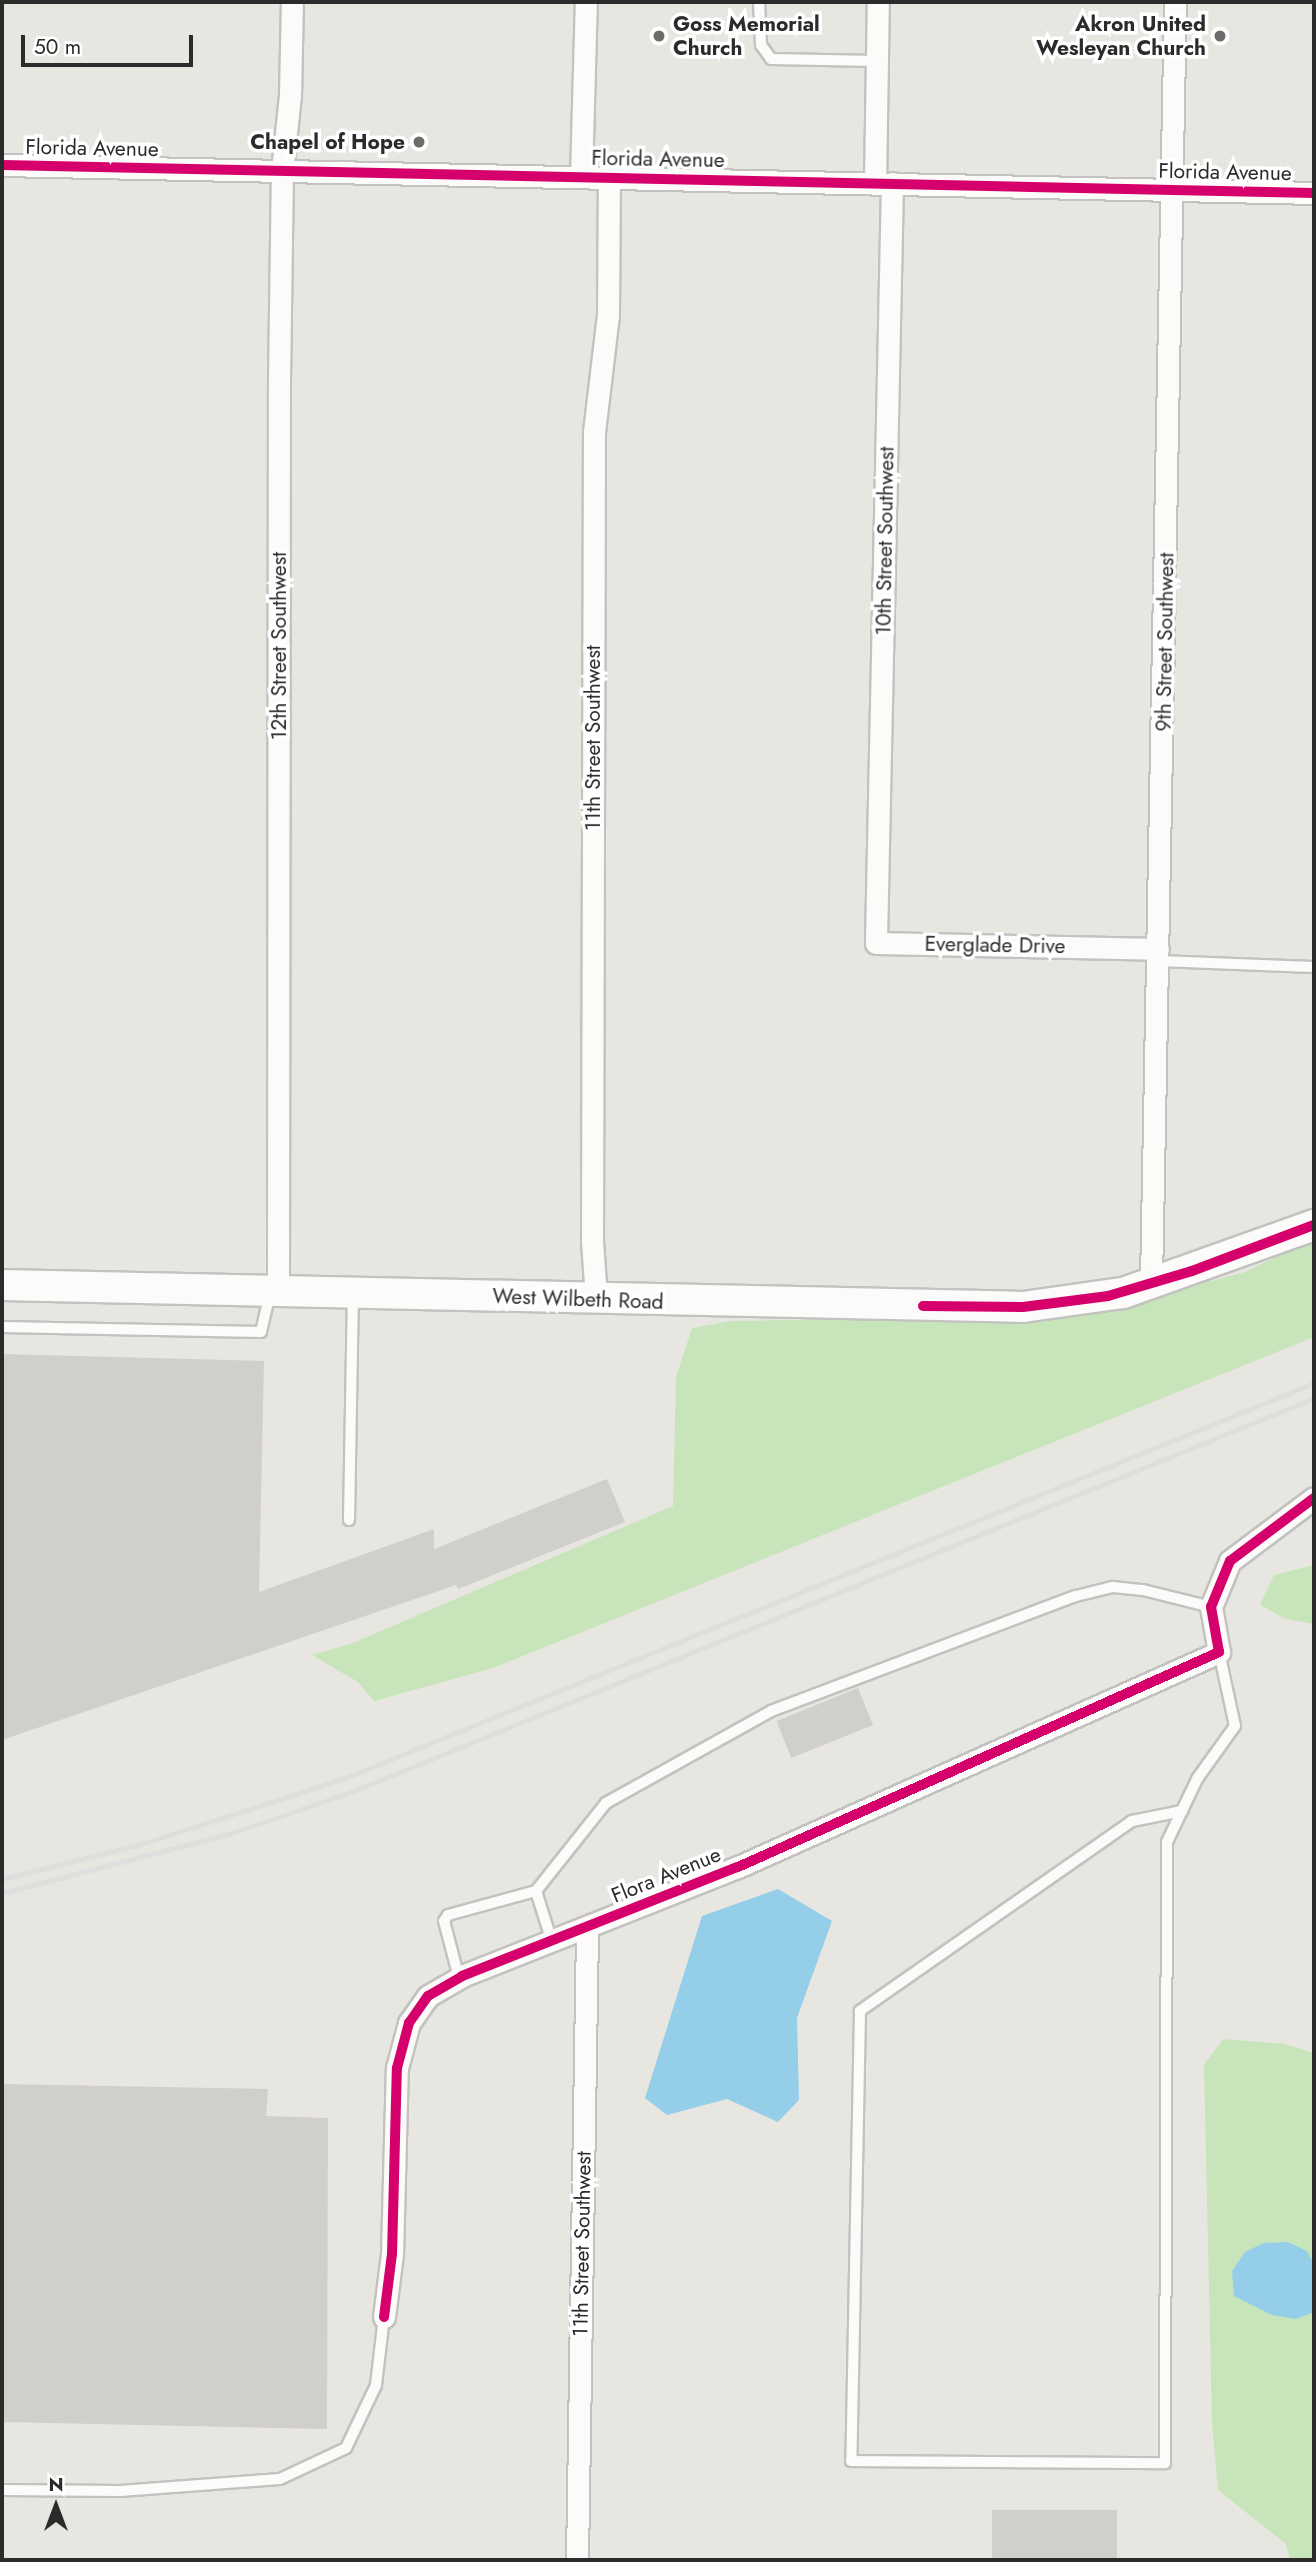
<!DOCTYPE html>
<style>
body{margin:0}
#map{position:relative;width:1316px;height:2562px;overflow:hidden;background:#e8e6e0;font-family:Jost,sans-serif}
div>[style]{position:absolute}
.green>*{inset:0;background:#c8e4ba}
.water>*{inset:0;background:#95cee9}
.building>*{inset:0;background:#d1cfcb;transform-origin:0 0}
.roads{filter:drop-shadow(2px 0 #c2c2c1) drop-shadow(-2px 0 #c2c2c1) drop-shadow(0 2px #c2c2c1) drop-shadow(0 -2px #c2c2c1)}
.service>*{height:10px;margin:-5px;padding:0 5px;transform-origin:5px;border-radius:5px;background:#fcfbfa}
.minor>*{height:21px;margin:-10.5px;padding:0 10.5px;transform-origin:10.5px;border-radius:10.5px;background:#fcfbfa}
.secondary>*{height:30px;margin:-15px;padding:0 15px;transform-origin:15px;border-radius:15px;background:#fcfbfa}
.rail>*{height:5px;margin:-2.5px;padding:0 2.5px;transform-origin:2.5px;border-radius:2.5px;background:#dedede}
.cycleway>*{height:10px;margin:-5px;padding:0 5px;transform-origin:5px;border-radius:5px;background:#d6006c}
.dots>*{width:19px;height:19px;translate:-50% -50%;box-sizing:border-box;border:4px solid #fff;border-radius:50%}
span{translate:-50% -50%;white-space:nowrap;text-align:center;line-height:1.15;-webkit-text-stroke:7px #fff;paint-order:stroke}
.poi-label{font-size:21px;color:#2b2b2b;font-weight:700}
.left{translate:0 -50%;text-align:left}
.right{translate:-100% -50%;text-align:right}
.street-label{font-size:21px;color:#2b2b2b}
.frame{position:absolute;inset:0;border:4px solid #2b2b2b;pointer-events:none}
.north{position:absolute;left:21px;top:2471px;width:70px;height:70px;-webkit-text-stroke:5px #fff;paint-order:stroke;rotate:0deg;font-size:19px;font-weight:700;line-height:28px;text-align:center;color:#2b2b2b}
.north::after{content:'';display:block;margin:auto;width:24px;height:32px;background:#2b2b2b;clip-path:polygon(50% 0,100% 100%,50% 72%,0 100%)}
.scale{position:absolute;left:21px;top:35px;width:172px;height:32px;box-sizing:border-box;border:4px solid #2b2b2b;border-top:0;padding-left:9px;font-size:21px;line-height:24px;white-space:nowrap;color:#2b2b2b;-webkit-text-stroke:5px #fff;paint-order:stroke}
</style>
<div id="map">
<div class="green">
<div style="clip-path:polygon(1314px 1238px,1314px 1337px,493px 1668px,374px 1701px,358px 1682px,312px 1655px,353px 1643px,673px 1506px,676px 1377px,692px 1328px,731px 1321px,899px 1318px,1139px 1300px,1245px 1272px)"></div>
<div style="clip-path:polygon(1314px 1565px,1314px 1624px,1286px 1619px,1260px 1605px,1274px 1575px)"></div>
<div style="clip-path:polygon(1223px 2039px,1284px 2044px,1314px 2053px,1314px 2560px,1290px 2560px,1286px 2544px,1218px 2490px,1212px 2424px,1204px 2065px)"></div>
</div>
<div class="water">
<div style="clip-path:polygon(778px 1889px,832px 1921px,797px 2018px,799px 2100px,778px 2122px,727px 2099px,667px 2115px,645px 2098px,702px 1916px)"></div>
<div style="clip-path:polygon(1288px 2242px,1307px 2251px,1314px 2264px,1314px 2312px,1296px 2319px,1272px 2315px,1234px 2296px,1232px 2271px,1245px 2252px,1264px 2243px)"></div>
</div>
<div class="building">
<div style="clip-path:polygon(2px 1354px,264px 1361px,259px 1592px,434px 1529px,434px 1549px,607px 1479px,625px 1522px,458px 1589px,456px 1585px,2px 1740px)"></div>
<div style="left:858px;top:1688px;width:40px;height:88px;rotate:68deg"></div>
<div style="clip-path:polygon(2px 2084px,268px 2089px,266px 2116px,328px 2118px,327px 2429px,2px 2422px)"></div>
<div style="left:992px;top:2510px;width:125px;height:50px"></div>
</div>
<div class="roads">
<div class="service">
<div style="left:759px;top:2px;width:43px;rotate:87.3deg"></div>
<div style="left:761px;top:45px;width:17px;rotate:54deg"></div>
<div style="left:771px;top:59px;width:106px;rotate:1.1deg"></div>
<div style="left:1158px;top:961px;width:156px;rotate:2.2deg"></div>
<div style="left:2px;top:1327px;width:259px;rotate:1.1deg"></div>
<div style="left:261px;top:1332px;width:39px;rotate:-77deg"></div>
<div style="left:349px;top:1520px;width:224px;rotate:-89deg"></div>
<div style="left:1182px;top:1811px;width:51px;rotate:168.7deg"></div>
<div style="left:1132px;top:1821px;width:332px;rotate:145.1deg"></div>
<div style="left:860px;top:2011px;width:450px;rotate:91.1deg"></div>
<div style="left:851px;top:2461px;width:314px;rotate:0.4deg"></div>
<div style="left:1165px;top:2463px;width:621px;rotate:-89.82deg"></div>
<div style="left:1167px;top:1842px;width:70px;rotate:-64.5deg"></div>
<div style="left:1197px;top:1779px;width:65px;rotate:-54.4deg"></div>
<div style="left:1235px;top:1726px;width:76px;rotate:-102.2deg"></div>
<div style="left:536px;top:1891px;width:112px;rotate:-51.5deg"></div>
<div style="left:606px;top:1803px;width:189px;rotate:-29.1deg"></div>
<div style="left:771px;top:1711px;width:326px;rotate:-20.7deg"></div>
<div style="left:1076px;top:1596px;width:38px;rotate:-14deg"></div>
<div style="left:1113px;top:1587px;width:30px;rotate:6deg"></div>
<div style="left:1143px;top:1590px;width:70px;rotate:14deg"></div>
<div style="left:459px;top:1978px;width:59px;rotate:-104.7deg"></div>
<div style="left:444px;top:1921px;width:7px;rotate:-56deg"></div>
<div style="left:448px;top:1915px;width:91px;rotate:-15.3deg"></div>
<div style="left:536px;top:1891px;width:53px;rotate:72.6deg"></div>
<div style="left:2px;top:2490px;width:118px;rotate:0.5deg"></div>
<div style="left:120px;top:2491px;width:160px;rotate:-4.3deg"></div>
<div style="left:280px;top:2479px;width:73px;rotate:-25.2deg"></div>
<div style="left:346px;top:2448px;width:70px;rotate:-64.5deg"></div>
<div style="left:376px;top:2385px;width:68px;rotate:-83.3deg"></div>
</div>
<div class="minor">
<div style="left:2px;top:165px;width:1312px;rotate:1.22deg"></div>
<div style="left:581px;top:176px;width:174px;rotate:-88.4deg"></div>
<div style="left:875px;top:183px;width:181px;rotate:-89.1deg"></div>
<div style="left:892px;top:183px;width:760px;rotate:91.21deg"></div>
<div style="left:876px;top:943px;width:282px;rotate:1.2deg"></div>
<div style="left:1151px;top:1282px;width:1280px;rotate:-88.93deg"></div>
<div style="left:278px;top:1291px;width:909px;rotate:-89.94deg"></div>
<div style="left:279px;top:382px;width:211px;rotate:-89.2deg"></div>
<div style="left:282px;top:171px;width:76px;rotate:-84deg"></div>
<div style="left:290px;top:95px;width:93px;rotate:-88.8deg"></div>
<div style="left:596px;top:1299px;width:58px;rotate:-93.9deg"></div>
<div style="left:592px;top:1241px;width:809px;rotate:-89.86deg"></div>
<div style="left:594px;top:432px;width:118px;rotate:-83.2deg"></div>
<div style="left:608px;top:315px;width:137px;rotate:-89.6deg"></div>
<div style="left:384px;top:2317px;width:64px;rotate:-82.8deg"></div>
<div style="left:392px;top:2254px;width:186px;rotate:-88.5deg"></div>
<div style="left:397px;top:2068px;width:47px;rotate:-75.1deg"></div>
<div style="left:409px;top:2023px;width:33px;rotate:-55deg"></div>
<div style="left:428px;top:1996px;width:39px;rotate:-30deg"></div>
<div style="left:462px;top:1976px;width:297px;rotate:-21.6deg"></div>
<div style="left:738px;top:1867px;width:527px;rotate:-24.08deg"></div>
<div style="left:1219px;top:1652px;width:46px;rotate:-100.1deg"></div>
<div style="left:1211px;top:1607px;width:50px;rotate:-67.6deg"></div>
<div style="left:1230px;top:1561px;width:105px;rotate:-36.9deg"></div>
<div style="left:577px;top:2560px;width:632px;rotate:-89.09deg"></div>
</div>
<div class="secondary">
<div style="left:2px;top:1285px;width:1021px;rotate:1.23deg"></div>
<div style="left:1023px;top:1307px;width:101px;rotate:-8deg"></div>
<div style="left:1123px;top:1293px;width:203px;rotate:-19.6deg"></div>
</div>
</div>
<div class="rail">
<div style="left:2px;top:1879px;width:143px;rotate:-14.1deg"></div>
<div style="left:141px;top:1844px;width:214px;rotate:-17.9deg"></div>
<div style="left:345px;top:1778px;width:1046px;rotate:-22.18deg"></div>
<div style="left:2px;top:1893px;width:235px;rotate:-14.6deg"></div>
<div style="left:229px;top:1834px;width:129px;rotate:-19deg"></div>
<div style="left:351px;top:1792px;width:1040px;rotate:-22.25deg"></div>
</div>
<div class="cycleway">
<div style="left:2px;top:165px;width:1312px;rotate:1.22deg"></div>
<div style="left:923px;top:1306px;width:100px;rotate:0.6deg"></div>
<div style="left:1023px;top:1307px;width:86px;rotate:-7.4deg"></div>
<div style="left:1108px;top:1296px;width:88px;rotate:-16.6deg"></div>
<div style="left:1192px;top:1271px;width:130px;rotate:-20.7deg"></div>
<div style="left:384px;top:2317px;width:64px;rotate:-82.8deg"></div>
<div style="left:392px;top:2254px;width:186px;rotate:-88.5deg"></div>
<div style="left:397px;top:2068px;width:47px;rotate:-75.1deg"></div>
<div style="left:409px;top:2023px;width:33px;rotate:-55deg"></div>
<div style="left:428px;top:1996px;width:39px;rotate:-30deg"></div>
<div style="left:462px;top:1976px;width:297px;rotate:-21.6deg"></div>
<div style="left:738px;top:1867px;width:527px;rotate:-24.08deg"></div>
<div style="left:1219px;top:1652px;width:46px;rotate:-100.1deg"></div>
<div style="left:1211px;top:1607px;width:50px;rotate:-67.6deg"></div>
<div style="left:1230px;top:1561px;width:105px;rotate:-36.9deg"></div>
</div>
<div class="dots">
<div style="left:659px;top:36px;background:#6d6c6a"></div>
<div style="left:1220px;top:36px;background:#6d6c6a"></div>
<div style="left:419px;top:142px;background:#6d6c6a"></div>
</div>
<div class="poi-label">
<span class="left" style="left:673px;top:36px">Goss Memorial<br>Church</span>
<span class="right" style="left:1206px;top:36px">Akron United<br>Wesleyan Church</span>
<span class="right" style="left:405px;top:142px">Chapel of Hope</span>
</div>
<div class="street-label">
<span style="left:92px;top:148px;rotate:1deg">Florida Avenue</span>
<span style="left:658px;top:159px;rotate:1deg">Florida Avenue</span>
<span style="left:1225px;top:172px;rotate:1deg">Florida Avenue</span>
<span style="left:885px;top:541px;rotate:-89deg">10th Street Southwest</span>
<span style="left:1165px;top:642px;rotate:-89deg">9th Street Southwest</span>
<span style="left:279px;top:646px;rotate:-90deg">12th Street Southwest</span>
<span style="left:593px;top:738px;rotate:-90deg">11th Street Southwest</span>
<span style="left:995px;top:945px;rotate:1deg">Everglade Drive</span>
<span style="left:578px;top:1299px;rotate:2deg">West Wilbeth Road</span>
<span style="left:666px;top:1875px;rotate:-22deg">Flora Avenue</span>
<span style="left:582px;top:2244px;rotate:-89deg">11th Street Southwest</span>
</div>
<div class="frame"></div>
<div class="north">N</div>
<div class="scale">50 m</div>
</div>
